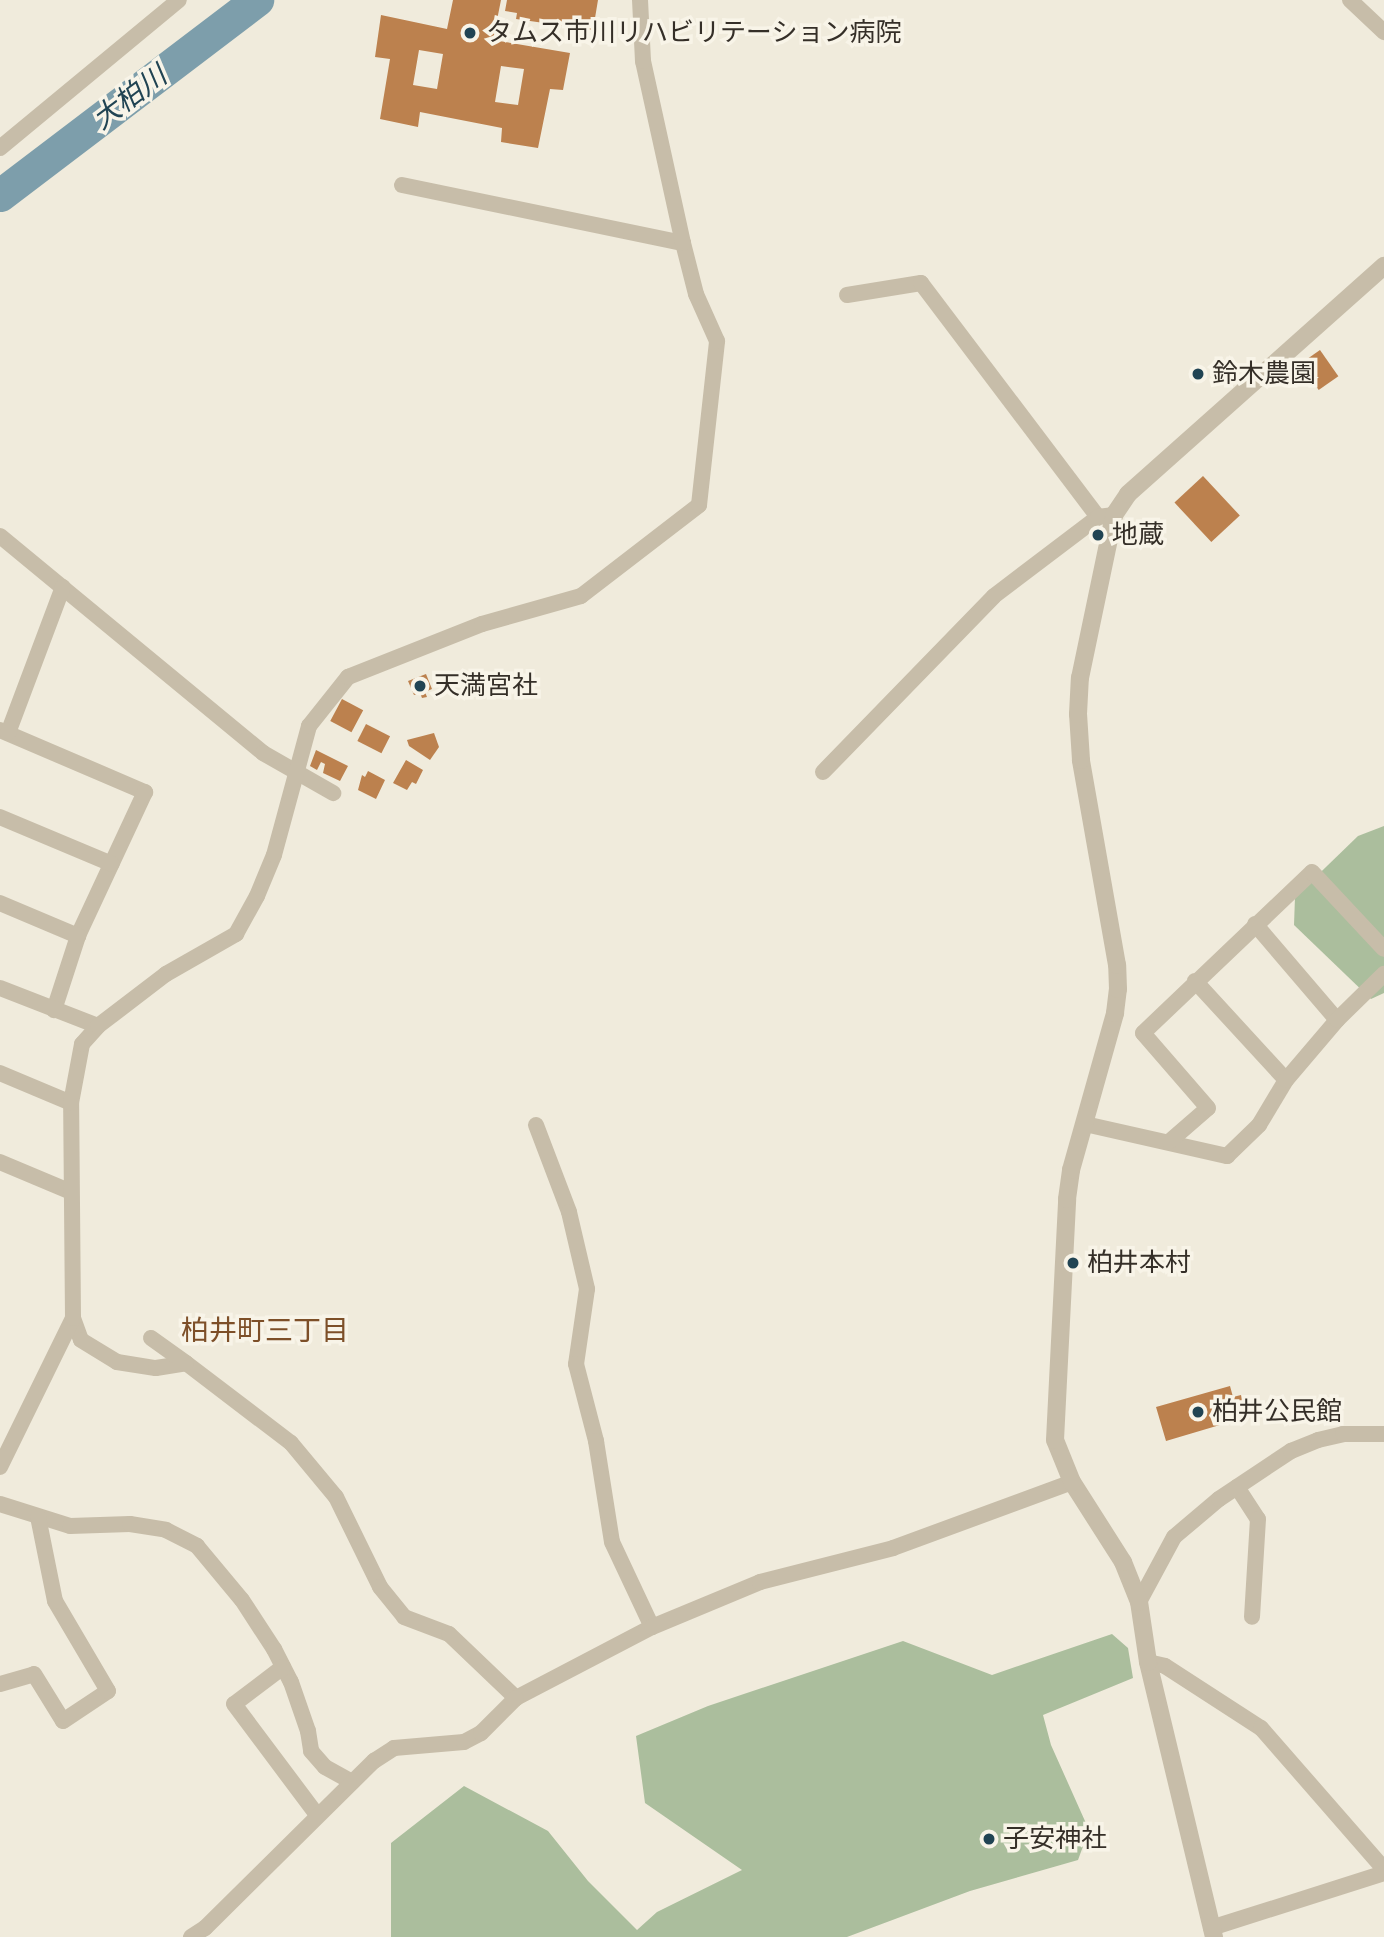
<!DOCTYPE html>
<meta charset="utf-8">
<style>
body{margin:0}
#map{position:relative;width:1384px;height:1937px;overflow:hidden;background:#f0ebdc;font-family:Figtree,"Noto Sans JP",sans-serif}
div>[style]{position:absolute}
.green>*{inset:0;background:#abbe9d}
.river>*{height:33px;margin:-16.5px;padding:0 16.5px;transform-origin:16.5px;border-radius:16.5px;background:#7d9eab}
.building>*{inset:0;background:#bc814e;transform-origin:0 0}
.minor>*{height:16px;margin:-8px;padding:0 8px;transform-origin:8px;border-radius:8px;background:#c7bda9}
.tertiary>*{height:18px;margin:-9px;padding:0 9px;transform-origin:9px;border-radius:9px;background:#c7bda9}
.dots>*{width:19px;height:19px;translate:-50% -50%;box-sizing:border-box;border:4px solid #f8f4e8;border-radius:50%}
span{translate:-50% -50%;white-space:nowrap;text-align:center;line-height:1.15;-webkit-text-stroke:7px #f8f4e8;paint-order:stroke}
.poi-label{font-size:26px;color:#352f28}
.left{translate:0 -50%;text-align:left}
.water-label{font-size:28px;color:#214453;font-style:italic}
.neighbourhood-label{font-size:28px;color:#7d4f28}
</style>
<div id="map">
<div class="green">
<div style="clip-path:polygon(1384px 826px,1384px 993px,1371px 999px,1294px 925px,1295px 897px,1358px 836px)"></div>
<div style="clip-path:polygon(1112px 1634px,1128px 1648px,1133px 1678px,1043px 1715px,1051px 1745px,1089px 1830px,1078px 1860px,970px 1891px,847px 1937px,391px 1937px,391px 1843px,464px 1786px,548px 1831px,588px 1881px,637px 1930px,657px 1912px,742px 1870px,645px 1803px,636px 1736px,708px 1706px,903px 1641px,992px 1675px)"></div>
</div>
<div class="river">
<div style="left:0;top:195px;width:323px;rotate:-37.2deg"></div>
</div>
<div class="building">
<div style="clip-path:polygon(evenodd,453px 0,501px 0,493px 40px,570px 53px,563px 90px,550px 89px,538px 148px,501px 142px,502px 128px,420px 112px,418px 127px,380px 119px,390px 59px,375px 57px,381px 15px,447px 29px,453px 0,419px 50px,443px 54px,437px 89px,413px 85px,419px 50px,453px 0,501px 66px,524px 69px,518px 105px,495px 102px,501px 66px)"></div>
<div style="clip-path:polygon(507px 0,598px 0,593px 30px,516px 19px,517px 13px,505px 11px)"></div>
<div style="left:1320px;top:350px;width:32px;height:24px;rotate:55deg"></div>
<div style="left:1203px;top:476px;width:54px;height:39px;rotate:47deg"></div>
<div style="clip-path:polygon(426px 674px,432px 689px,425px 692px,427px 697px,422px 698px,420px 693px,414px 695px,408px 681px)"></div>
<div style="left:342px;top:699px;width:24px;height:25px;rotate:28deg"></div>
<div style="left:366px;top:724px;width:27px;height:19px;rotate:27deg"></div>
<div style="clip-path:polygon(434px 733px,439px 747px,430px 760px,409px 746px,407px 740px)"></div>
<div style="clip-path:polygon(316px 750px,348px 766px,340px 781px,323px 773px,325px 764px,321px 762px,317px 770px,310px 766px)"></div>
<div style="clip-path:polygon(406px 760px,423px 770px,416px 784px,412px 782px,407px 790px,393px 783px)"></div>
<div style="clip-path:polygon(368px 771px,385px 780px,376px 799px,358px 790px,362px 775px,365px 777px)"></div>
<div style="clip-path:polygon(1230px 1386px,1233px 1397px,1241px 1395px,1245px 1411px,1238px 1413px,1240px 1419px,1166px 1441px,1156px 1407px)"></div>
</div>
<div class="minor">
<div style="left:1350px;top:0;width:47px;rotate:43.3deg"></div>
<div style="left:0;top:148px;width:232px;rotate:-39.6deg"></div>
<div style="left:402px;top:185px;width:287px;rotate:11.7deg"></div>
<div style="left:847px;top:295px;width:75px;rotate:-9.2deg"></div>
<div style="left:921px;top:283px;width:293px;rotate:52.9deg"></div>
<div style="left:0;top:536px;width:341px;rotate:39.5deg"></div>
<div style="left:263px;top:753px;width:81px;rotate:29.7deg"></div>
<div style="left:0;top:730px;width:158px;rotate:23.2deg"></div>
<div style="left:145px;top:792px;width:159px;rotate:115deg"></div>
<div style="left:78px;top:936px;width:78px;rotate:108deg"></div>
<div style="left:8px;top:733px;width:156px;rotate:-69.4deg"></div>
<div style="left:823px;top:772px;width:245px;rotate:-45.8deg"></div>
<div style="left:994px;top:596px;width:131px;rotate:-37.2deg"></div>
<div style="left:1098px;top:517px;width:16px;rotate:-7deg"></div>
<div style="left:0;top:817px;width:121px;rotate:22.8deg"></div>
<div style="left:0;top:903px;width:85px;rotate:22.9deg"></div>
<div style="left:1255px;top:924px;width:126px;rotate:49.5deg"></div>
<div style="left:1195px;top:981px;width:134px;rotate:47.4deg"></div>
<div style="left:0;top:988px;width:105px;rotate:21.2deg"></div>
<div style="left:0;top:1073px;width:77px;rotate:22.9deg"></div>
<div style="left:1085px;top:1124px;width:146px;rotate:12.7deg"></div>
<div style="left:1227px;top:1156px;width:45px;rotate:-44.1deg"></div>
<div style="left:1259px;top:1125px;width:52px;rotate:-59deg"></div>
<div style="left:1286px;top:1080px;width:79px;rotate:-49.6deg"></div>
<div style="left:1337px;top:1020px;width:66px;rotate:-44.4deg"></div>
<div style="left:536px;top:1125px;width:93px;rotate:69.2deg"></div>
<div style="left:569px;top:1212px;width:79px;rotate:76.8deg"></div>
<div style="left:587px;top:1289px;width:76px;rotate:98.3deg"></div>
<div style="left:576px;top:1364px;width:80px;rotate:75.4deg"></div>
<div style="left:596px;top:1441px;width:102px;rotate:81deg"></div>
<div style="left:612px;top:1542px;width:94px;rotate:64.8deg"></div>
<div style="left:1170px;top:1141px;width:50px;rotate:-41deg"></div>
<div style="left:1208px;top:1108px;width:99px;rotate:-130.9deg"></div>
<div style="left:1143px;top:1033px;width:233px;rotate:-43.6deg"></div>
<div style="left:1312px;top:872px;width:105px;rotate:46.9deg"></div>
<div style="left:0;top:1162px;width:77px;rotate:22.9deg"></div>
<div style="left:73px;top:1318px;width:23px;rotate:70deg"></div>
<div style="left:81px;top:1340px;width:42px;rotate:31.4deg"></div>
<div style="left:117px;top:1362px;width:39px;rotate:9deg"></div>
<div style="left:156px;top:1368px;width:30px;rotate:-9deg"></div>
<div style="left:186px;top:1363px;width:132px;rotate:37.3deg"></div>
<div style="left:291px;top:1443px;width:70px;rotate:50.2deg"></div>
<div style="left:336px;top:1497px;width:100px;rotate:63.9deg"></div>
<div style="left:380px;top:1587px;width:38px;rotate:51deg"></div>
<div style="left:404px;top:1617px;width:48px;rotate:20.7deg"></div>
<div style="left:449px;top:1634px;width:93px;rotate:43.7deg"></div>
<div style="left:516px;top:1698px;width:153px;rotate:-27.6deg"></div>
<div style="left:652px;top:1627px;width:117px;rotate:-22.6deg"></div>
<div style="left:760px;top:1582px;width:137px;rotate:-14.3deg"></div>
<div style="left:893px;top:1548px;width:191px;rotate:-20.2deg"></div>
<div style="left:151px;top:1338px;width:43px;rotate:35.5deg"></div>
<div style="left:0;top:1467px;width:166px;rotate:-63.9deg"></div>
<div style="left:73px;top:1318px;width:215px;rotate:-90.5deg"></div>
<div style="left:71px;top:1103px;width:60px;rotate:-79.4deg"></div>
<div style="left:82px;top:1044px;width:24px;rotate:-48deg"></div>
<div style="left:98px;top:1026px;width:86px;rotate:-37.4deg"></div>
<div style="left:166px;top:974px;width:81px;rotate:-29.7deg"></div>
<div style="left:236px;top:934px;width:43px;rotate:-61.1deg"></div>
<div style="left:257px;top:896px;width:44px;rotate:-67.5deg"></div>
<div style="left:274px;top:855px;width:134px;rotate:-74.8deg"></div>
<div style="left:309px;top:726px;width:63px;rotate:-51.5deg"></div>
<div style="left:348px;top:677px;width:144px;rotate:-21.6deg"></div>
<div style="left:482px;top:624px;width:103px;rotate:-15.8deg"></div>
<div style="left:581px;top:596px;width:149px;rotate:-37.6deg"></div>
<div style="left:699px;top:505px;width:165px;rotate:-83.7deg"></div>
<div style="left:717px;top:341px;width:51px;rotate:-114.1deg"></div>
<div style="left:696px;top:294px;width:53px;rotate:-104.3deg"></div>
<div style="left:683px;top:243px;width:186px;rotate:-102.4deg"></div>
<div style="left:643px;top:61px;width:61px;rotate:-92.8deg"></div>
<div style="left:1237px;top:1487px;width:38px;rotate:57deg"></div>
<div style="left:1258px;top:1519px;width:98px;rotate:93.5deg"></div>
<div style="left:0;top:1504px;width:73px;rotate:17.4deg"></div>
<div style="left:70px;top:1526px;width:60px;rotate:-1.9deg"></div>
<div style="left:130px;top:1524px;width:36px;rotate:9deg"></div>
<div style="left:166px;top:1530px;width:35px;rotate:27deg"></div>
<div style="left:197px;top:1546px;width:70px;rotate:50.2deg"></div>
<div style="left:242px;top:1600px;width:59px;rotate:56.9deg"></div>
<div style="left:274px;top:1649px;width:37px;rotate:63deg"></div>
<div style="left:291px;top:1682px;width:52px;rotate:70.9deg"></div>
<div style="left:308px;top:1731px;width:20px;rotate:81deg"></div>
<div style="left:311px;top:1751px;width:21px;rotate:49deg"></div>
<div style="left:325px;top:1767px;width:31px;rotate:29deg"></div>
<div style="left:1139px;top:1602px;width:74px;rotate:-61.7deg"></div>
<div style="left:1174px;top:1537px;width:59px;rotate:-40.2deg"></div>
<div style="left:1219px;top:1499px;width:87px;rotate:-33.7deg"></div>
<div style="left:1291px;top:1451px;width:29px;rotate:-22deg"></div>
<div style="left:1318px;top:1440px;width:26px;rotate:-13deg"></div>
<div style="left:1343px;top:1434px;width:41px"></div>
<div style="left:1148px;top:1662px;width:17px;rotate:13deg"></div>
<div style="left:1165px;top:1666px;width:114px;rotate:32.9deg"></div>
<div style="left:1261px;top:1728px;width:187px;rotate:48.9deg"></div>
<div style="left:283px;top:1667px;width:61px;rotate:142.9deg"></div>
<div style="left:234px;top:1704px;width:139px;rotate:53.2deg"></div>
<div style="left:0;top:1684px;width:35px;rotate:-16deg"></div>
<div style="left:34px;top:1674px;width:55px;rotate:58.3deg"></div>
<div style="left:63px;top:1721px;width:54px;rotate:-33.7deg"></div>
<div style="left:108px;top:1691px;width:104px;rotate:-120.5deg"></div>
<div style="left:55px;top:1601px;width:86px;rotate:-101.4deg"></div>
<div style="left:1211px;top:1928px;width:182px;rotate:-17.6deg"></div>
<div style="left:191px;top:1937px;width:17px;rotate:-33deg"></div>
<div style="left:205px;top:1928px;width:238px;rotate:-44.7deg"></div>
<div style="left:374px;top:1761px;width:24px;rotate:-33deg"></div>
<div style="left:394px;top:1748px;width:70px;rotate:-4.9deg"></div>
<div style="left:464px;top:1742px;width:19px;rotate:-28deg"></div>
<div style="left:481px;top:1733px;width:49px;rotate:-45deg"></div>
</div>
<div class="tertiary">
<div style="left:1214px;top:1937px;width:283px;rotate:-103.5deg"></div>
<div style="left:1148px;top:1662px;width:61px;rotate:-98.5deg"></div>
<div style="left:1139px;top:1602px;width:43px;rotate:-111.8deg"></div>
<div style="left:1123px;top:1562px;width:95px;rotate:-122.5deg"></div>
<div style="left:1072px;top:1482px;width:45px;rotate:-112deg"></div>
<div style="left:1055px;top:1440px;width:241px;rotate:-87.1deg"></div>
<div style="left:1067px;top:1199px;width:29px;rotate:-82deg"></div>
<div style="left:1071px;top:1170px;width:163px;rotate:-74.3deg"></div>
<div style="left:1115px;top:1013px;width:24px;rotate:-83deg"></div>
<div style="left:1118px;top:989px;width:24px;rotate:-92deg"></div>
<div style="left:1117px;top:965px;width:208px;rotate:-100deg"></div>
<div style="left:1081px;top:760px;width:46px;rotate:-93.7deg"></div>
<div style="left:1078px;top:714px;width:36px;rotate:-87deg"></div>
<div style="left:1080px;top:678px;width:167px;rotate:-78.2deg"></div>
<div style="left:1114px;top:515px;width:25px;rotate:-56deg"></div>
<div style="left:1128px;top:494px;width:343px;rotate:-41.7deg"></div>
</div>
<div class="dots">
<div style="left:470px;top:33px;background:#214453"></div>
<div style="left:1198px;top:374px;background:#214453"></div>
<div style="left:1098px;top:535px;background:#214453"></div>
<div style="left:420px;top:686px;background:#214453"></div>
<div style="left:1073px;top:1263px;background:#214453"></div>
<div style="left:1198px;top:1412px;background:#214453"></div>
<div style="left:989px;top:1839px;background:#214453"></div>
</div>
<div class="poi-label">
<span class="left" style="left:486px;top:33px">タムス市川リハビリテーション病院</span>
<span class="left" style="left:1212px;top:374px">鈴木農園</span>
<span class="left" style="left:1112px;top:535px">地蔵</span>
<span class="left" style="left:434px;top:686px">天満宮社</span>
<span class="left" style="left:1087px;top:1263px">柏井本村</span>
<span class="left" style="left:1212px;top:1412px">柏井公民館</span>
<span class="left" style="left:1003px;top:1839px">子安神社</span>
</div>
<div class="water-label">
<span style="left:129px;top:97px;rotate:-37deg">大柏川</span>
</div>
<div class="neighbourhood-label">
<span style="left:265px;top:1330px">柏井町三丁目</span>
</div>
</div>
